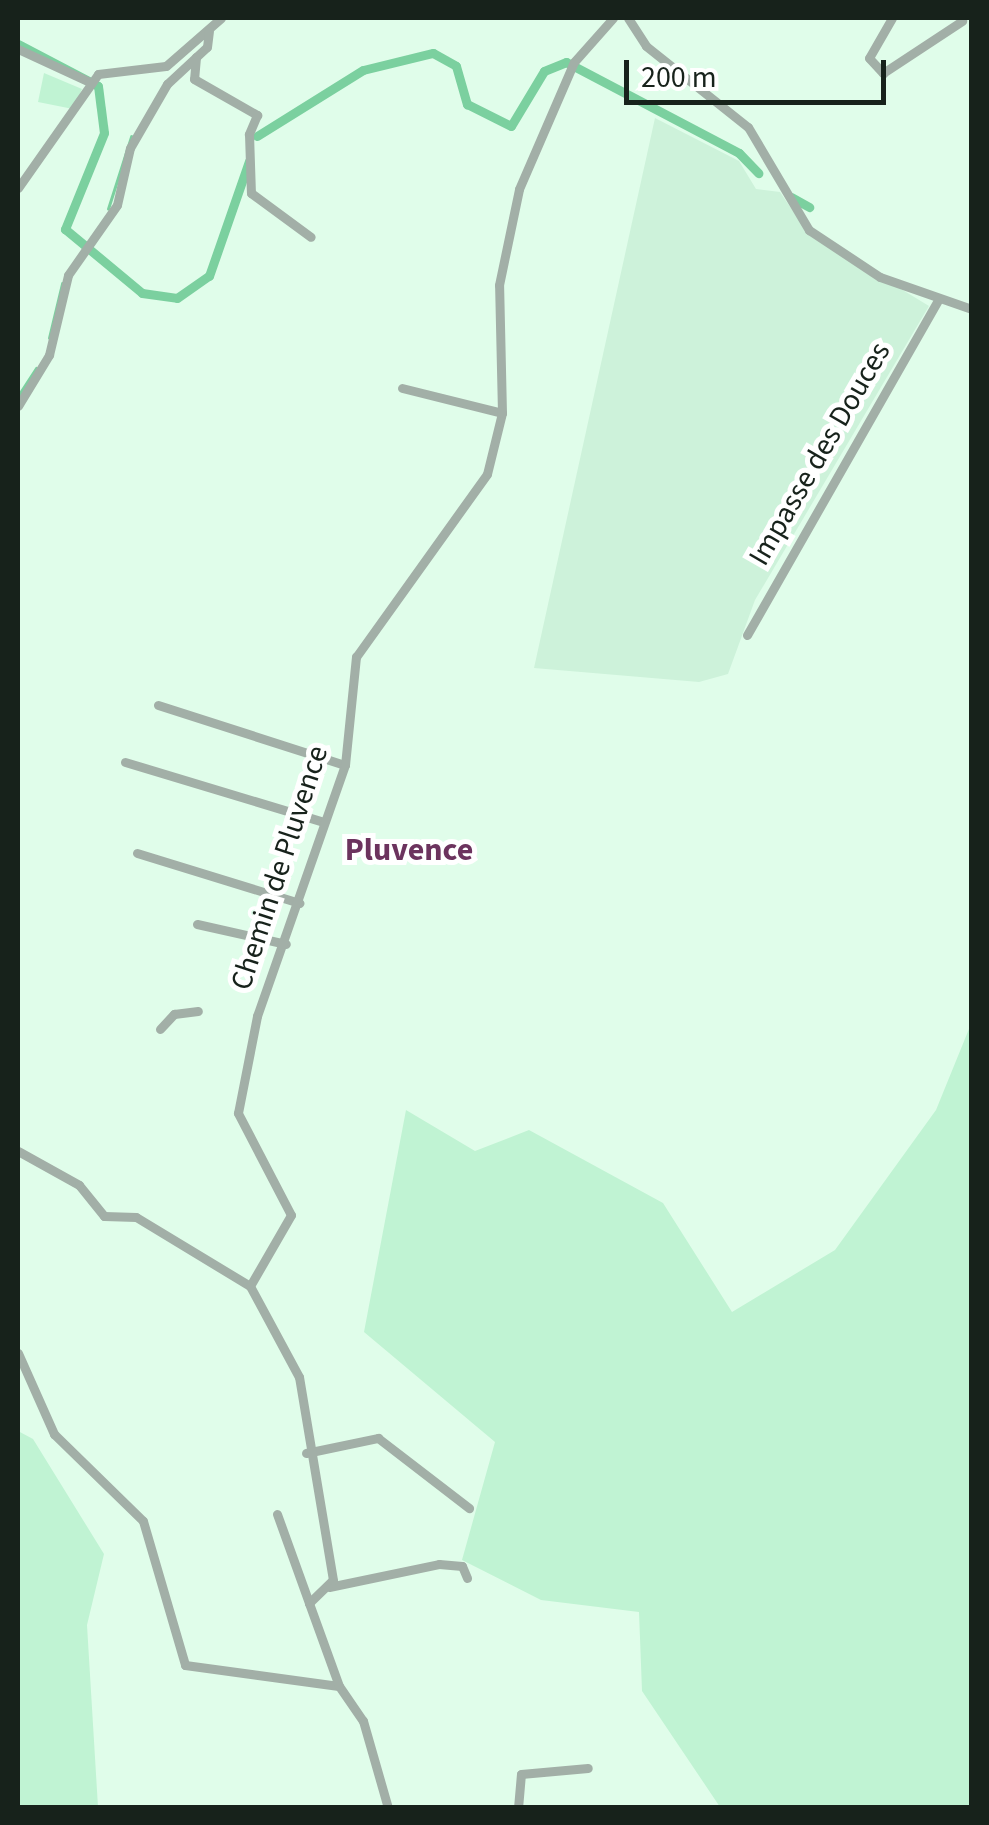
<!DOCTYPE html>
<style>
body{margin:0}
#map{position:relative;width:989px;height:1825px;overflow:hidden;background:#e0fdea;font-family:"Source Sans 3",sans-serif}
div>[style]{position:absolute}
.built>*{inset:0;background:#cdf2da}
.green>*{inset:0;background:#c0f3d3}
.stream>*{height:2.5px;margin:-1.25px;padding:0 1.25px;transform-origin:1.25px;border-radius:1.25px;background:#7bd09f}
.canal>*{height:9px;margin:-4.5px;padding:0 4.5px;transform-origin:4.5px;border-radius:4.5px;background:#7bd09f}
.minor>*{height:9px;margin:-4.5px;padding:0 4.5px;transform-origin:4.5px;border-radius:4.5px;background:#a2afa7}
span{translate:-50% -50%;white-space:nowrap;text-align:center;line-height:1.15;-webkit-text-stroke:10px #fff;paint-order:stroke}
.street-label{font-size:30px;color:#17221b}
.neighbourhood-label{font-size:32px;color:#6c335e;font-weight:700}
.frame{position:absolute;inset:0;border:20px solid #17221b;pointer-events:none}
.scale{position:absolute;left:624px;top:60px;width:262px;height:45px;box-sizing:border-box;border:5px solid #17221b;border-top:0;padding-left:12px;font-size:30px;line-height:35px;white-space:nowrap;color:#17221b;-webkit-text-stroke:8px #fff;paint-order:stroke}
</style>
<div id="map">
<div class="built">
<div style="clip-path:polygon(655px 118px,739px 161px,756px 189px,780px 192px,807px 232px,929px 306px,755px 600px,728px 674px,699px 682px,534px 668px)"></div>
</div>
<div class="green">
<div style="clip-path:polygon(44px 73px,82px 89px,73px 109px,38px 102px)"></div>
<div style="clip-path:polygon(971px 1024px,971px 1807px,720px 1807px,642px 1691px,639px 1612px,541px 1600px,462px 1560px,495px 1442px,364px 1332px,406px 1110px,475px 1151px,529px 1130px,663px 1203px,732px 1312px,835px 1250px,936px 1110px)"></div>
<div style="clip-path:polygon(18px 1431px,33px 1439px,104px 1554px,87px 1625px,98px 1807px,18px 1807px)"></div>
</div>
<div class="stream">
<div style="left:108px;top:209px;width:76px;rotate:-72.3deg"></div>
<div style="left:49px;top:338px;width:56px;rotate:-76.5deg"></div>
<div style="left:18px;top:396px;width:33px;rotate:-57deg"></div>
</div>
<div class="canal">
<div style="left:18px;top:44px;width:90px;rotate:27.7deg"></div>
<div style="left:98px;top:86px;width:47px;rotate:82.7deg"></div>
<div style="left:104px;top:133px;width:104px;rotate:112.1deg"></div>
<div style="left:65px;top:229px;width:100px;rotate:39.7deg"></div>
<div style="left:142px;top:293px;width:35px;rotate:8deg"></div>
<div style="left:177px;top:298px;width:39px;rotate:-35deg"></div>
<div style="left:209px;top:276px;width:122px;rotate:-70.8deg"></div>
<div style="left:257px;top:136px;width:125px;rotate:-31.9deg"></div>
<div style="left:363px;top:70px;width:72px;rotate:-13.7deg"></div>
<div style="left:433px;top:53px;width:26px;rotate:29deg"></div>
<div style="left:456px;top:66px;width:40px;rotate:74deg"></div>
<div style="left:467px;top:104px;width:49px;rotate:26.6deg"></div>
<div style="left:511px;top:126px;width:64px;rotate:-59deg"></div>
<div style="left:544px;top:71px;width:24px;rotate:-22deg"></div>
<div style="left:566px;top:62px;width:195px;rotate:27.7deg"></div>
<div style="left:739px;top:153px;width:28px;rotate:46deg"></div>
<div style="left:791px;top:197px;width:21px;rotate:29deg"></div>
</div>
<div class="minor">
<div style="left:628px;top:18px;width:33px;rotate:57deg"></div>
<div style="left:646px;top:46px;width:130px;rotate:38.5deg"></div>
<div style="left:748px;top:127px;width:120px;rotate:59.4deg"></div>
<div style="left:809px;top:230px;width:85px;rotate:33.5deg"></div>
<div style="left:880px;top:277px;width:97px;rotate:19.2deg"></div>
<div style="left:892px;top:18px;width:46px;rotate:119.9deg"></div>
<div style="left:869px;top:58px;width:21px;rotate:47deg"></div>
<div style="left:883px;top:73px;width:95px;rotate:-33.4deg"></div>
<div style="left:18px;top:49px;width:81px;rotate:24.7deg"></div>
<div style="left:196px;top:57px;width:22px;rotate:95deg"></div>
<div style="left:194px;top:79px;width:73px;rotate:29.7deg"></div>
<div style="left:257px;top:115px;width:21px;rotate:113deg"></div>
<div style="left:249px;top:134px;width:59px;rotate:88.1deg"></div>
<div style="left:251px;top:193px;width:74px;rotate:36.3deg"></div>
<div style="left:18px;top:188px;width:139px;rotate:-54.9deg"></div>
<div style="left:98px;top:74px;width:68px;rotate:-6.7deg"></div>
<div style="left:166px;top:66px;width:73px;rotate:-41.1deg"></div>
<div style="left:402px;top:388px;width:103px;rotate:14deg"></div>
<div style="left:18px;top:406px;width:60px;rotate:-58.7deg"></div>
<div style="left:49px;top:355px;width:82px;rotate:-76.6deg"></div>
<div style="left:68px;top:275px;width:85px;rotate:-55deg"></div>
<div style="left:117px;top:205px;width:58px;rotate:-77.2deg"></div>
<div style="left:130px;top:148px;width:74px;rotate:-60deg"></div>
<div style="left:167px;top:84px;width:54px;rotate:-42.8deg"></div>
<div style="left:207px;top:47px;width:16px;rotate:-83deg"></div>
<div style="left:747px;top:635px;width:386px;rotate:-60.3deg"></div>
<div style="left:158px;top:705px;width:196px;rotate:17.8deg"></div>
<div style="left:125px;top:762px;width:208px;rotate:16.8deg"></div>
<div style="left:137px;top:853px;width:170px;rotate:17.1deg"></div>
<div style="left:197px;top:924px;width:91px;rotate:12.7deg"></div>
<div style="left:160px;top:1029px;width:21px;rotate:-47deg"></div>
<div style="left:174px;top:1014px;width:24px;rotate:-7deg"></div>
<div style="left:18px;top:1151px;width:70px;rotate:29.1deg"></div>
<div style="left:79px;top:1185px;width:40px;rotate:51deg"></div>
<div style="left:104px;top:1216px;width:32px;rotate:2deg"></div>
<div style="left:136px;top:1217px;width:133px;rotate:31.2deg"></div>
<div style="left:18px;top:1353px;width:89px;rotate:66deg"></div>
<div style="left:54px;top:1434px;width:124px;rotate:44.3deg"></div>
<div style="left:143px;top:1521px;width:150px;rotate:73.7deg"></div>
<div style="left:185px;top:1665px;width:155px;rotate:7.8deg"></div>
<div style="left:306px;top:1453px;width:74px;rotate:-11.8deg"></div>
<div style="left:378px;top:1438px;width:115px;rotate:37.6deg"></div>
<div style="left:277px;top:1514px;width:95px;rotate:70.2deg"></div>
<div style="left:329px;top:1587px;width:112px;rotate:-11.8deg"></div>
<div style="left:439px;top:1564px;width:23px;rotate:5deg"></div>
<div style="left:462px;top:1566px;width:13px;rotate:67deg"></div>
<div style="left:388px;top:1808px;width:91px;rotate:-106deg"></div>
<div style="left:363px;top:1721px;width:42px;rotate:-124.4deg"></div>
<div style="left:339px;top:1686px;width:88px;rotate:-109.9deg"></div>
<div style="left:309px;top:1603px;width:33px;rotate:-44deg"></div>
<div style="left:333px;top:1580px;width:206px;rotate:-99.5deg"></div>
<div style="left:299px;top:1377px;width:103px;rotate:-118.3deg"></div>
<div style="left:250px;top:1286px;width:82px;rotate:-60deg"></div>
<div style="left:291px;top:1215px;width:115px;rotate:-117.5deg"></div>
<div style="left:238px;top:1113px;width:99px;rotate:-78.9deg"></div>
<div style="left:257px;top:1016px;width:266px;rotate:-70.7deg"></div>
<div style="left:345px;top:765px;width:109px;rotate:-84.2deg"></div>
<div style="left:356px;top:657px;width:225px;rotate:-54.4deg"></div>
<div style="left:487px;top:474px;width:63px;rotate:-76.2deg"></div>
<div style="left:502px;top:413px;width:128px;rotate:-91.3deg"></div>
<div style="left:499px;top:285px;width:98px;rotate:-78.2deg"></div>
<div style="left:519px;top:189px;width:138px;rotate:-66.6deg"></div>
<div style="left:574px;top:62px;width:59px;rotate:-48.4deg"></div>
<div style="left:518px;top:1808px;width:34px;rotate:-85deg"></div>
<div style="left:521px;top:1774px;width:67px;rotate:-5.1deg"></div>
</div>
<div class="street-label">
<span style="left:820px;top:454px;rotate:-60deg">Impasse des Douces</span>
<span style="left:280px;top:868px;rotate:-72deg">Chemin de Pluvence</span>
</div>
<div class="neighbourhood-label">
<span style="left:409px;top:850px">Pluvence</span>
</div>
<div class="frame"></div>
<div class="scale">200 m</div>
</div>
